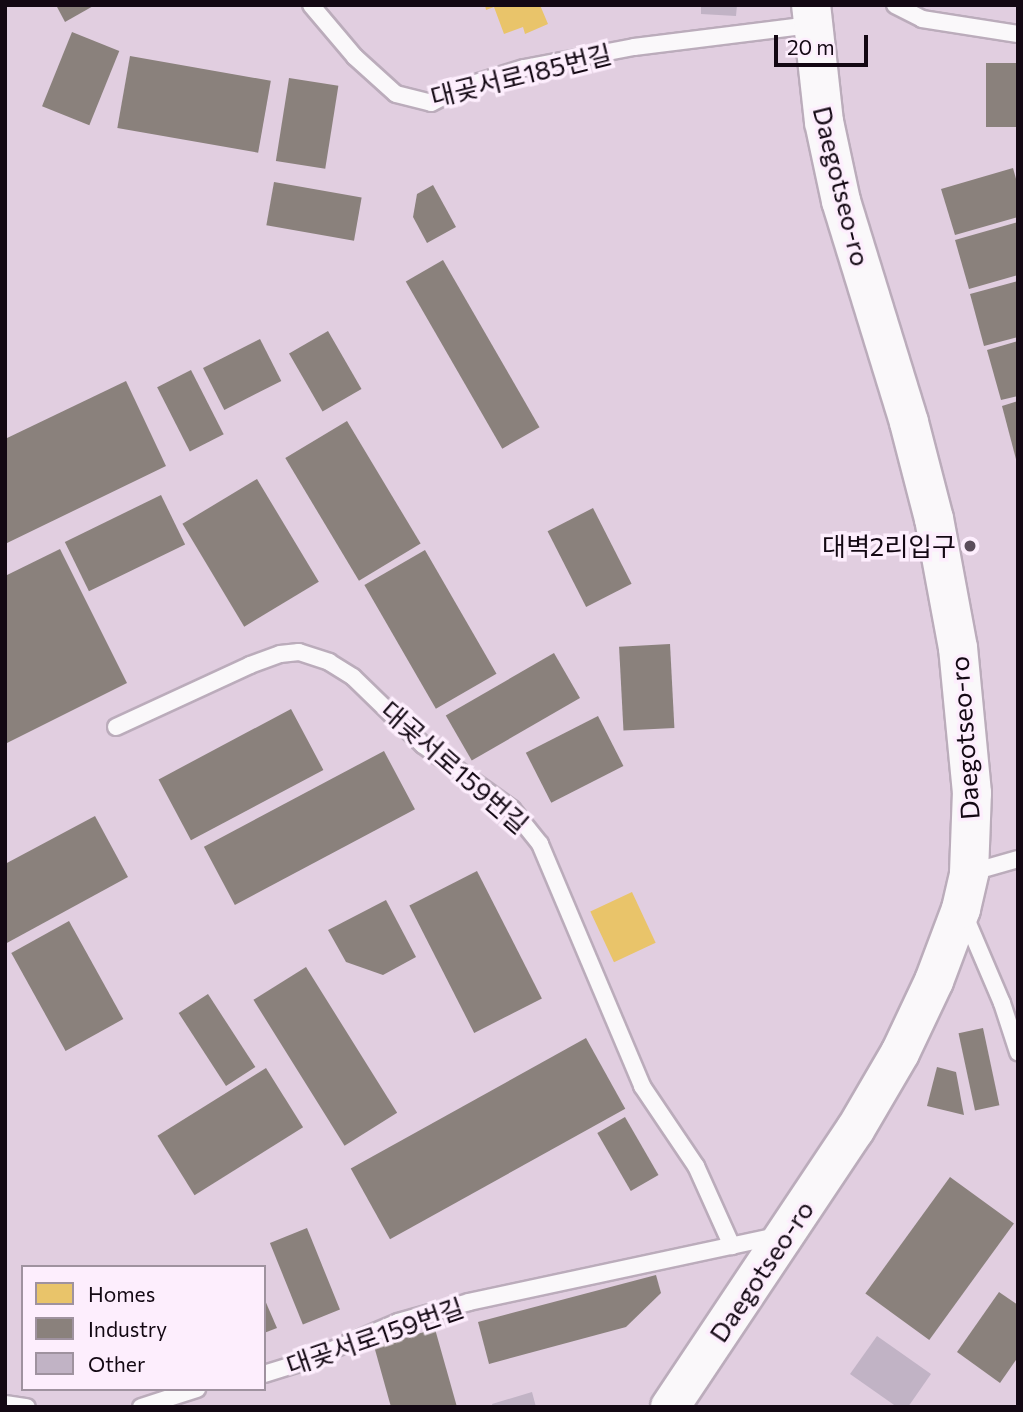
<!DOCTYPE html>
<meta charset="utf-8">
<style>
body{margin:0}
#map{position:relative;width:1023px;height:1412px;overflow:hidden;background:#e1cee0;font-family:Commissioner,"Noto Sans KR",sans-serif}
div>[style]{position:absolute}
.homes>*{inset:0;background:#e9c46a;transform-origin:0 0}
.industry>*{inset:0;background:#8a817c;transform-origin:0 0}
.building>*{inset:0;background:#c1b3c5}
.roads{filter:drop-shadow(2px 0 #bbacbb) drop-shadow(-2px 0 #bbacbb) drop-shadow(0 2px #bbacbb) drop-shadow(0 -2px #bbacbb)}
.lane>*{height:16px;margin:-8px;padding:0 8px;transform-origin:8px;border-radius:8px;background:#faf8fa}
.secondary>*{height:38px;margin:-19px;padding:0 19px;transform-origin:19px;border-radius:19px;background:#faf8fa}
.dots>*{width:19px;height:19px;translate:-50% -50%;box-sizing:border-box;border:4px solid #fdeefd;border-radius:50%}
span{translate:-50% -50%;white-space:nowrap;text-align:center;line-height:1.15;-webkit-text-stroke:7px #fdeefd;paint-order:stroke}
.street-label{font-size:26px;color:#130813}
.poi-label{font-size:26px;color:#130813}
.right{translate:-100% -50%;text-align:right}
.frame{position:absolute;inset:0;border:7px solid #130813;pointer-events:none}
.legend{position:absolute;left:21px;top:1265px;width:245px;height:126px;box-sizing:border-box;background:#fdeefd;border:2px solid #9f929f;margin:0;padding:9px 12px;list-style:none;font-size:21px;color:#130813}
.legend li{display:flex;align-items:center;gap:14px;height:35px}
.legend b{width:35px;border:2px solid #9f929f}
.scale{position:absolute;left:774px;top:35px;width:94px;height:32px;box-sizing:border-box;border:4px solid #130813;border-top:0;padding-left:9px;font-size:21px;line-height:24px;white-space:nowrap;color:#130813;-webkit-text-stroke:5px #fdeefd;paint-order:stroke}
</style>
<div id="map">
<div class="homes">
<div style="clip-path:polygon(485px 5px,540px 5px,548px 24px,525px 34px,523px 27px,504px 34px,494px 7px,486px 10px)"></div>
<div style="left:632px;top:892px;width:56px;height:46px;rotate:65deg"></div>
</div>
<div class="industry">
<div style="clip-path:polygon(56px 5px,95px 5px,65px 22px)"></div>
<div style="left:72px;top:32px;width:51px;height:80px;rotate:22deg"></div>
<div style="left:130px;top:56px;width:143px;height:73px;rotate:10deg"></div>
<div style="left:986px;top:63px;width:32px;height:64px"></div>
<div style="left:289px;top:78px;width:50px;height:84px;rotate:9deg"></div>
<div style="clip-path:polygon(1013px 168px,1018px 186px,1018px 217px,955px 235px,941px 189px)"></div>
<div style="left:274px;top:182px;width:89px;height:44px;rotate:10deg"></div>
<div style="clip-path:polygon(433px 185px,456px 227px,427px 243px,413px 217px,417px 194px)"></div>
<div style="clip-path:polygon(1018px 222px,1018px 275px,969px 289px,955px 240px)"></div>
<div style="left:443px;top:260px;width:193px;height:43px;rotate:60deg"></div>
<div style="clip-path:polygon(1018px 281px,1018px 337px,984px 346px,970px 294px)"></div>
<div style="left:328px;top:331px;width:67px;height:45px;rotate:60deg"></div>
<div style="left:260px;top:339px;width:47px;height:64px;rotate:63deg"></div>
<div style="clip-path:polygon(1018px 341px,1018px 396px,1001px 400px,987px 350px)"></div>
<div style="left:191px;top:370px;width:72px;height:38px;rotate:63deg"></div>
<div style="clip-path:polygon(126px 381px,166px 466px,5px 544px,5px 439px)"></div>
<div style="clip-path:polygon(1018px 401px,1018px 462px,1017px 463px,1002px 406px)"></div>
<div style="left:347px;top:421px;width:143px;height:72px;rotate:59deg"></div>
<div style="left:257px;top:479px;width:120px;height:87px;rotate:59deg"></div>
<div style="left:161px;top:495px;width:55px;height:107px;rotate:64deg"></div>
<div style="left:593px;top:508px;width:85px;height:51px;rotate:63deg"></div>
<div style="clip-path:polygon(60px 549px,127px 683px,5px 744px,5px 576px)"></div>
<div style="left:425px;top:550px;width:143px;height:70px;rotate:60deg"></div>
<div style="left:670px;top:644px;width:84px;height:51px;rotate:87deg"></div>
<div style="left:554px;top:653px;width:52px;height:125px;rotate:60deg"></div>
<div style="left:291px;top:709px;width:69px;height:150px;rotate:62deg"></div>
<div style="left:598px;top:716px;width:56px;height:81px;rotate:63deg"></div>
<div style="left:384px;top:751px;width:66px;height:204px;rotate:62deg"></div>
<div style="clip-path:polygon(95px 816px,128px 877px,5px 944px,5px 864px)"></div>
<div style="left:477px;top:871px;width:143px;height:76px;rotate:63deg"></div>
<div style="clip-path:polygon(386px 900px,416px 957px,383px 975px,346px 962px,328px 930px)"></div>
<div style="left:69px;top:921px;width:112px;height:66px;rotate:61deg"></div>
<div style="left:306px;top:967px;width:172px;height:62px;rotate:58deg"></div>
<div style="left:208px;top:994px;width:87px;height:35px;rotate:57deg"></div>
<div style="left:983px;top:1028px;width:79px;height:25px;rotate:78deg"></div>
<div style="left:586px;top:1038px;width:81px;height:269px;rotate:61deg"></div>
<div style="clip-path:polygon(937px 1067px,956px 1072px,964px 1115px,927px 1106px)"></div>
<div style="left:266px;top:1068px;width:70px;height:128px;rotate:58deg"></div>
<div style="left:625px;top:1117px;width:67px;height:32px;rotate:60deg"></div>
<div style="left:950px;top:1177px;width:79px;height:144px;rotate:36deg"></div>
<div style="left:307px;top:1228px;width:88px;height:40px;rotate:68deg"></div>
<div style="clip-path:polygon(656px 1275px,661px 1293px,626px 1327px,489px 1364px,478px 1322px)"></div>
<div style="clip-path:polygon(999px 1292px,1018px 1305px,1018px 1357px,1000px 1383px,957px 1352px)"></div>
<div style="clip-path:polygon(264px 1298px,277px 1328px,264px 1333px)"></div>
<div style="clip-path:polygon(435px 1329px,457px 1407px,391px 1407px,374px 1346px)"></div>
</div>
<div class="building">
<div style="clip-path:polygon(701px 5px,737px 5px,736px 16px,701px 14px)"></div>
<div style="clip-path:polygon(877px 1336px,931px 1374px,908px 1407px,897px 1407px,850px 1374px)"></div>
<div style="clip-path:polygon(532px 1392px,536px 1407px,493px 1407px,492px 1404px)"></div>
</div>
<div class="roads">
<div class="lane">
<div style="left:311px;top:5px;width:68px;rotate:49.8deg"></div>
<div style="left:355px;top:57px;width:55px;rotate:42.1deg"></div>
<div style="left:396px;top:94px;width:36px;rotate:14deg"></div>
<div style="left:431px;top:103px;width:36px;rotate:-27deg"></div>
<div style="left:463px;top:87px;width:64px;rotate:-17.3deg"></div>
<div style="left:524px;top:68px;width:112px;rotate:-10.8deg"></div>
<div style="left:634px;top:47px;width:178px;rotate:-7.1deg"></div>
<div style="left:895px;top:5px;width:30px;rotate:27deg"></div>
<div style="left:922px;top:19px;width:97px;rotate:8.9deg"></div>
<div style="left:116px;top:727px;width:148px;rotate:-24.8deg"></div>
<div style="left:250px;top:665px;width:32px;rotate:-20deg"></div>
<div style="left:280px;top:654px;width:19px;rotate:-6deg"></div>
<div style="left:299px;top:652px;width:32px;rotate:18deg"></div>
<div style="left:329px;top:662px;width:28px;rotate:32deg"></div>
<div style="left:353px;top:677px;width:98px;rotate:44.2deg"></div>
<div style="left:423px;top:745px;width:110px;rotate:35.7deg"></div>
<div style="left:512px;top:809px;width:45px;rotate:51.3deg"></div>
<div style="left:540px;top:844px;width:263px;rotate:67.1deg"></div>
<div style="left:642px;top:1086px;width:97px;rotate:56deg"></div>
<div style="left:696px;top:1166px;width:88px;rotate:65.8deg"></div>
<div style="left:969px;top:873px;width:51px;rotate:-15.9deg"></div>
<div style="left:964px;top:914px;width:97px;rotate:66.9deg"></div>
<div style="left:1002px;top:1003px;width:52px;rotate:71.9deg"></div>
<div style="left:264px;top:1374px;width:41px;rotate:-17.1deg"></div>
<div style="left:303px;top:1362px;width:103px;rotate:-22.8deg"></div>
<div style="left:398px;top:1322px;width:74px;rotate:-15.7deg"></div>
<div style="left:469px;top:1302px;width:316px;rotate:-12.1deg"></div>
<div style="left:5px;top:1404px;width:22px;rotate:8deg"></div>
<div style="left:141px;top:1407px;width:59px;rotate:-17.8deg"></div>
</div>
<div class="secondary">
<div style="left:670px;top:1407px;width:333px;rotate:-56.3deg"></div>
<div style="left:855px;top:1130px;width:89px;rotate:-59.7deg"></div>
<div style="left:900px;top:1053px;width:80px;rotate:-64.7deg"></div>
<div style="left:934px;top:981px;width:77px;rotate:-69.4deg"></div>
<div style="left:961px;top:909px;width:37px;rotate:-77deg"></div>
<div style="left:969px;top:873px;width:80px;rotate:-87.9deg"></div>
<div style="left:972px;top:793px;width:146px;rotate:-95.5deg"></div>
<div style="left:958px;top:648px;width:131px;rotate:-100.5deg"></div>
<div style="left:934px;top:519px;width:100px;rotate:-104.5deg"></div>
<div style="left:909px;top:422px;width:231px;rotate:-107.1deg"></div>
<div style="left:841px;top:201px;width:81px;rotate:-102.1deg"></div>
<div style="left:824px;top:122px;width:118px;rotate:-96.3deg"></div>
</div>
</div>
<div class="dots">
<div style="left:970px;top:546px;background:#5b4d5b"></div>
</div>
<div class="street-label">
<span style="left:521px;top:75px;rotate:-14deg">대곶서로185번길</span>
<span style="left:842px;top:186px;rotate:76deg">Daegotseo-ro</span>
<span style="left:964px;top:738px;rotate:-94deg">Daegotseo-ro</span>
<span style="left:455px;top:767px;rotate:41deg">대곶서로159번길</span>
<span style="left:761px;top:1271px;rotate:-56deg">Daegotseo-ro</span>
<span style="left:375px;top:1336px;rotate:-19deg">대곶서로159번길</span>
</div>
<div class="poi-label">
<span class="right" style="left:956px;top:546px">대벽2리입구</span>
</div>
<div class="frame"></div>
<ul class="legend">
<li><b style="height:19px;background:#e9c46a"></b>Homes</li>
<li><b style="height:19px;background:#8a817c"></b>Industry</li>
<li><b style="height:19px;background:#c1b3c5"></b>Other</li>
</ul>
<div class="scale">20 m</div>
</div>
